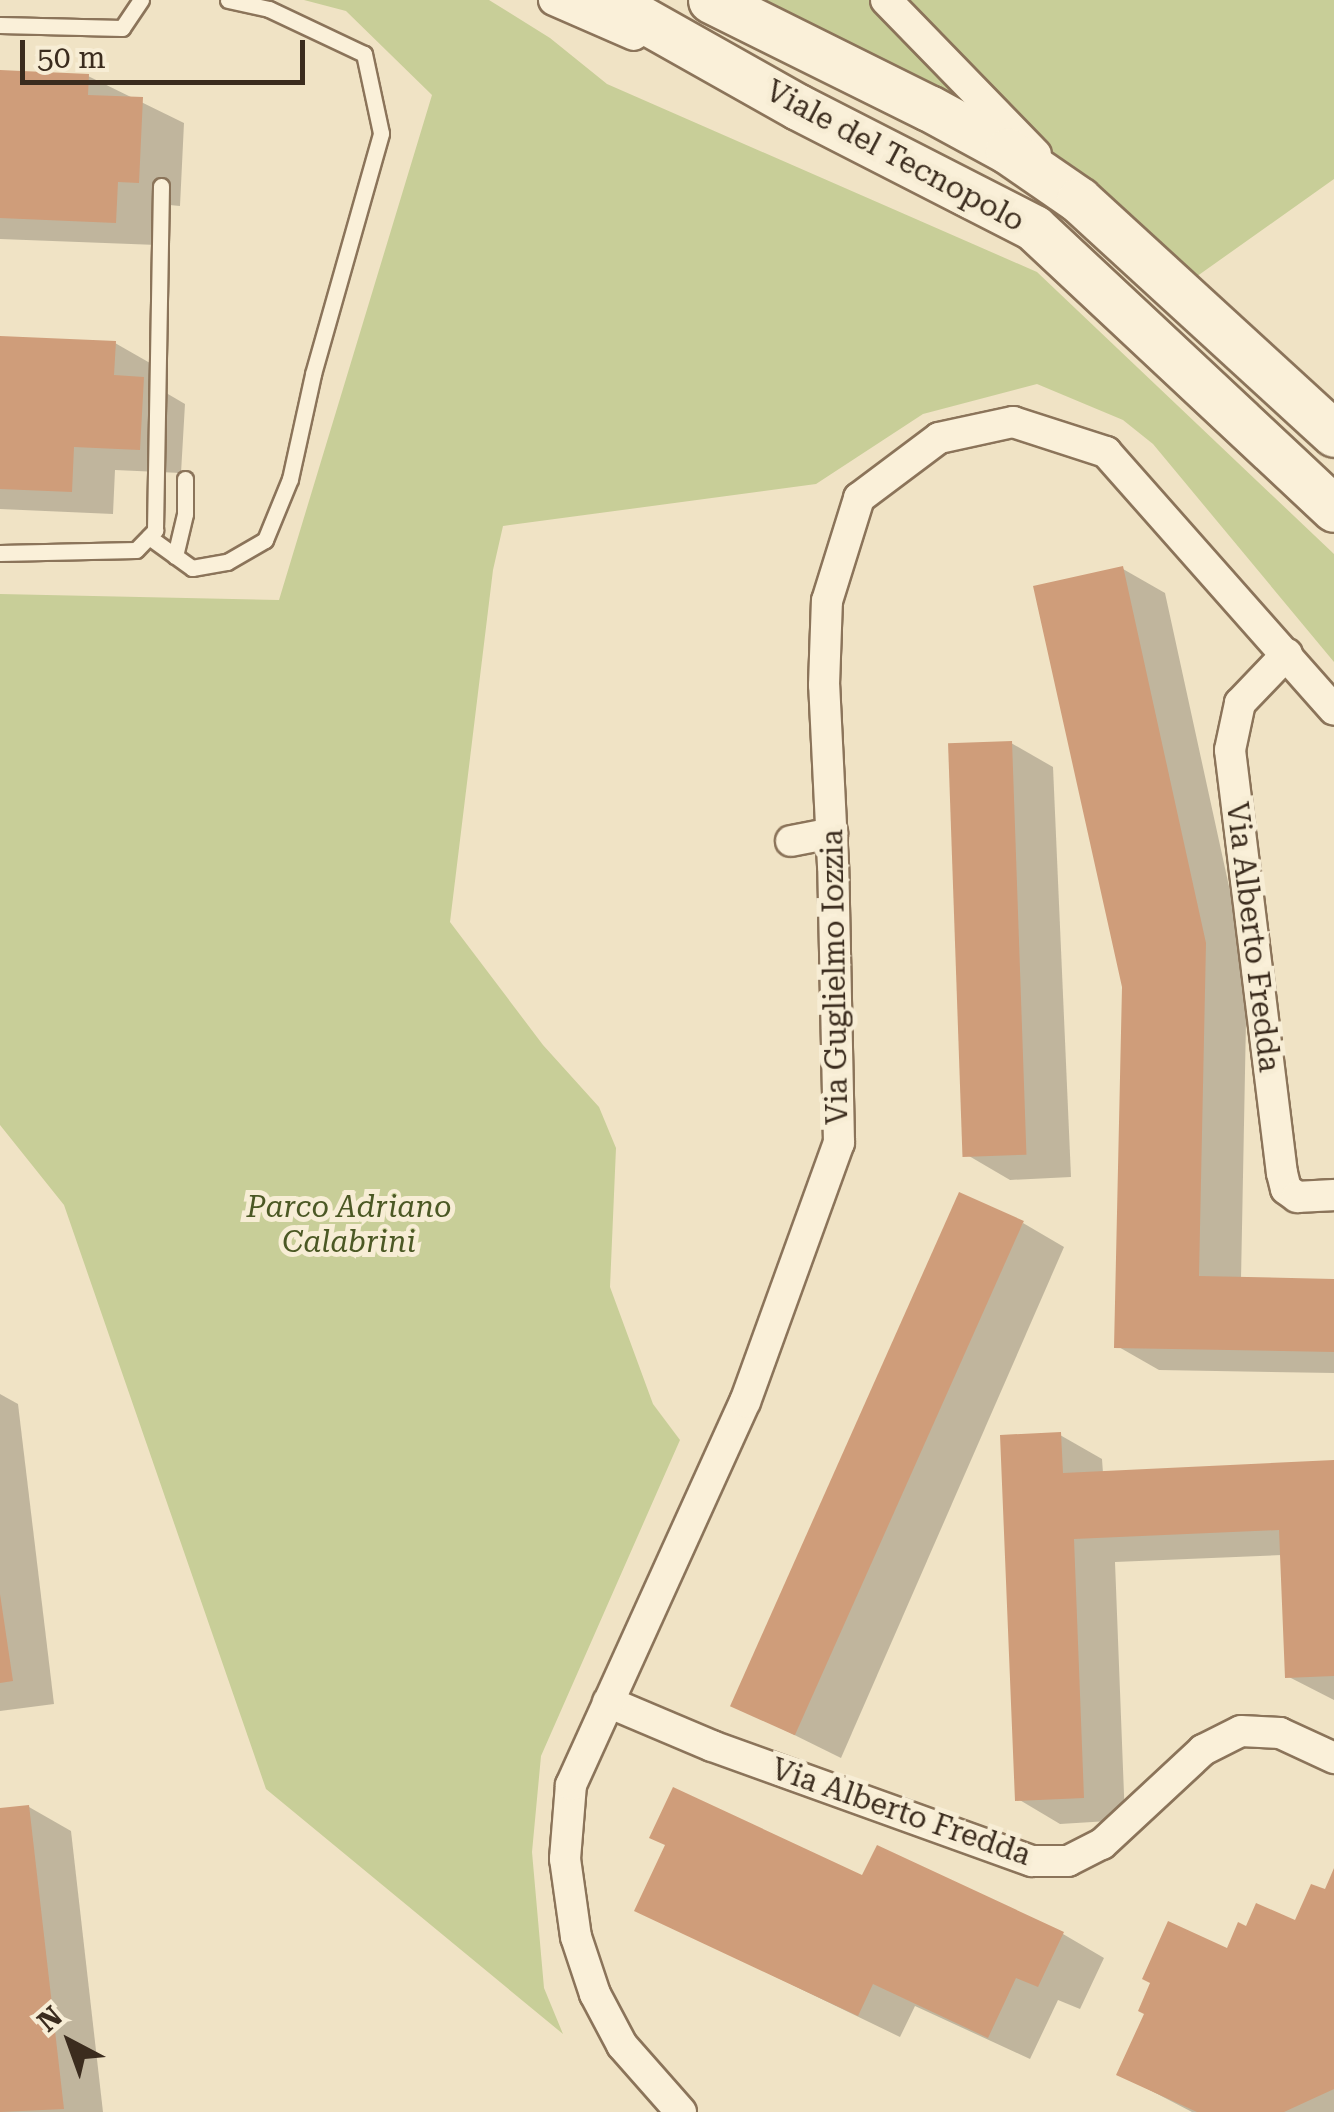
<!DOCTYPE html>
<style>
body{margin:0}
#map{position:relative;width:1334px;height:2112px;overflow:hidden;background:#f0e3c5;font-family:"Roboto Serif",serif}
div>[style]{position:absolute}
.green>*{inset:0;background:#c8ce98}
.shadow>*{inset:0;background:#0003}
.building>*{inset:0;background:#cf9d7a;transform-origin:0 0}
.roads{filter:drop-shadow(2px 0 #8b745a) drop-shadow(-2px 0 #8b745a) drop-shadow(0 2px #8b745a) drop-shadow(0 -2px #8b745a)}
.service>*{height:15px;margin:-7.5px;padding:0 7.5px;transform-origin:7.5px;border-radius:7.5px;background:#faf0d9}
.minor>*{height:30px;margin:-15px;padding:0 15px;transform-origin:15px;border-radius:15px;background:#faf0d9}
.secondary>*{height:45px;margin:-22.5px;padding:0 22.5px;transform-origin:22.5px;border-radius:22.5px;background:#faf0d9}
span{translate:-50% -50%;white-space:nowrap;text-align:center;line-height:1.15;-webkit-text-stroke:10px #f7edd5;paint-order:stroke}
.street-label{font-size:30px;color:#3b2c1e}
.park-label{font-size:30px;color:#4b5824;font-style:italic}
.north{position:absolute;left:20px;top:1992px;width:100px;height:100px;-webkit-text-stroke:8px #f7edd5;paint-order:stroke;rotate:319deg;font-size:28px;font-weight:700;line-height:40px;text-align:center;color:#3b2c1e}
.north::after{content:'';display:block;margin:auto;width:35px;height:45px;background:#3b2c1e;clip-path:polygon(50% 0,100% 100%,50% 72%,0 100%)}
.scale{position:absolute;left:20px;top:40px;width:285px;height:45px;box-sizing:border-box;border:5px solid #3b2c1e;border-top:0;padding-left:12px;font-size:30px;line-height:35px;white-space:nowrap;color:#3b2c1e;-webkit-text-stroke:8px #f7edd5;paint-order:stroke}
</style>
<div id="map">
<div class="green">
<div style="clip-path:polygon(304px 0,489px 0,550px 38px,607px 84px,1037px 272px,1334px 554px,1334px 662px,1153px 444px,1123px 420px,1037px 384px,923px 414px,816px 484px,503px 526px,493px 570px,450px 922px,543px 1045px,599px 1107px,616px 1148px,610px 1287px,653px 1404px,680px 1440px,541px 1756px,532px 1852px,544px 1988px,563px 2034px,266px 1789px,64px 1205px,0 1125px,0 594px,279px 600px,432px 95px,346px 11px)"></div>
<div style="clip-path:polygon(715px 0,1334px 0,1334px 179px,1179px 289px,1079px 200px)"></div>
</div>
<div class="shadow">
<div style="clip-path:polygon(0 73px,88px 76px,184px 123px,180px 206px,159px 204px,157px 245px,0 239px)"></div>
<div style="clip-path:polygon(0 338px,115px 343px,157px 367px,156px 387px,185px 404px,181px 473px,115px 470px,113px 514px,0 509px)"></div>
<div style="clip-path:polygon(1123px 569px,1165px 593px,1247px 969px,1241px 1280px,1334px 1281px,1334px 1373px,1159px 1370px,1117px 1346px,1124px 986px)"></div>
<div style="clip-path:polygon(1011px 743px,1053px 767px,1071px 1177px,1010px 1180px,969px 1156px)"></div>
<div style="clip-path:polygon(1023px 1223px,1064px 1247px,841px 1758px,738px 1707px)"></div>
<div style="clip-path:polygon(0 1394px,18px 1404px,54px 1704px,0 1711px)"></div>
<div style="clip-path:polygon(1060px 1435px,1102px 1459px,1103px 1473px,1334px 1463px,1334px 1700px,1287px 1676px,1282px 1555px,1115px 1562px,1125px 1820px,1060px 1824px,1018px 1799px)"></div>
<div style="clip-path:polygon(29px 1807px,71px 1831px,103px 2112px,0 2112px,0 1811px)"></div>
<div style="clip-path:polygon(1334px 1874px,1334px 2112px,1192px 2112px,1119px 2074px,1247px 1929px,1296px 1923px,1326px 1892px)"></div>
<div style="clip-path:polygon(863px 1878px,1063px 1934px,1104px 1958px,1080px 2009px,1058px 2000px,1030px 2059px,915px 2006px,900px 2037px,637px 1910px)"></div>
</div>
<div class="building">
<div style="clip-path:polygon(0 70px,89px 74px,88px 95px,143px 97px,139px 183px,118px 182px,116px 223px,0 218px)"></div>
<div style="clip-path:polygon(0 336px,116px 341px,114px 375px,144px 377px,140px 450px,74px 447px,72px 492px,0 489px)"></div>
<div style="clip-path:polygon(1123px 566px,1206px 943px,1199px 1276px,1334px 1279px,1334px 1352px,1114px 1348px,1122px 987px,1033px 586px)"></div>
<div style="left:1012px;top:741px;width:414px;height:64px;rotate:88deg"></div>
<div style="left:959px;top:1192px;width:71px;height:563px;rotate:24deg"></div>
<div style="clip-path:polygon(1061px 1432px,1063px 1473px,1334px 1460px,1334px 1676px,1285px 1678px,1279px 1530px,1074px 1539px,1084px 1798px,1015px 1801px,1000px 1435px)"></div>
<div style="clip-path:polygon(0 1594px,13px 1681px,0 1683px)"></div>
<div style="clip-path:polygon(673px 1787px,862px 1875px,877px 1845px,1064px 1932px,1038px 1987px,1016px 1978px,988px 2038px,873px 1984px,858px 2016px,634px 1911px,665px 1845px,649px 1838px)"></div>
<div style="clip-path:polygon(29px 1805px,64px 2109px,0 2112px,0 1808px)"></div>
<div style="clip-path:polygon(1334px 1868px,1334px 2089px,1284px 2112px,1197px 2112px,1116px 2075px,1144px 2014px,1138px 2011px,1150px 1983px,1142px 1979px,1168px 1921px,1227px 1948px,1238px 1922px,1246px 1926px,1256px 1903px,1295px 1920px,1311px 1884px,1325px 1889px)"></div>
</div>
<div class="roads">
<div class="service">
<div style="left:0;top:25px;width:122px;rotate:1.4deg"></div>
<div style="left:122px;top:28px;width:34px;rotate:-56deg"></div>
<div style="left:149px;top:537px;width:53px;rotate:35.8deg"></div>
<div style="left:192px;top:568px;width:36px;rotate:-10deg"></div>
<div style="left:227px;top:562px;width:44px;rotate:-30.1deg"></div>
<div style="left:265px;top:540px;width:66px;rotate:-67.7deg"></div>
<div style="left:290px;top:479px;width:107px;rotate:-77.6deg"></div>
<div style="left:313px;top:374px;width:250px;rotate:-74.2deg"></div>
<div style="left:381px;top:133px;width:81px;rotate:-102.1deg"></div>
<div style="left:364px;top:54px;width:105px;rotate:-154.7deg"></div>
<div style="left:269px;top:9px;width:42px;rotate:-167.6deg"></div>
<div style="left:0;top:553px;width:136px;rotate:-1.3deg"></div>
<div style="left:136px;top:550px;width:28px;rotate:-46deg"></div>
<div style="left:155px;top:530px;width:344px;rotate:-89deg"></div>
<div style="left:175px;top:556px;width:43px;rotate:-76.6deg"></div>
<div style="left:185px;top:514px;width:35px;rotate:-90deg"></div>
</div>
<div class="minor">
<div style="left:554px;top:0;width:87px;rotate:23.6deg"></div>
<div style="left:886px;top:0;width:215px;rotate:45.8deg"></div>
<div style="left:1287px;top:654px;width:68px;rotate:133.8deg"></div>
<div style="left:1240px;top:703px;width:48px;rotate:102deg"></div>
<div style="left:1230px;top:750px;width:426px;rotate:83deg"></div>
<div style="left:1282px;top:1173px;width:16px;rotate:76deg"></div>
<div style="left:1286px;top:1189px;width:14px;rotate:36deg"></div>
<div style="left:1297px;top:1197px;width:37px;rotate:-3deg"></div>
<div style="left:791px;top:841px;width:42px;rotate:-11deg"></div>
<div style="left:608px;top:1702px;width:113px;rotate:22.9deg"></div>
<div style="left:712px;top:1746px;width:340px;rotate:19.8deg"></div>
<div style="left:1032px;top:1861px;width:36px"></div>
<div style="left:1068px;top:1861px;width:38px;rotate:-27deg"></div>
<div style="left:1102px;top:1844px;width:138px;rotate:-42.9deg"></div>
<div style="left:1203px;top:1750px;width:42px;rotate:-26.6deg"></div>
<div style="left:1241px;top:1731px;width:39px;rotate:3deg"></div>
<div style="left:1280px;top:1733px;width:60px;rotate:24.8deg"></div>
<div style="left:681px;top:2112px;width:89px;rotate:-131.4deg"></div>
<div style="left:622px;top:2045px;width:58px;rotate:-117.9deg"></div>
<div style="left:595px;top:1994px;width:60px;rotate:-108.4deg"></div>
<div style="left:576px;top:1937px;width:79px;rotate:-98deg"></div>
<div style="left:565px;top:1859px;width:74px;rotate:-85.4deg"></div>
<div style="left:571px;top:1785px;width:421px;rotate:-65.6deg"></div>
<div style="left:745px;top:1402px;width:276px;rotate:-70.1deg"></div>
<div style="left:839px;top:1143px;width:277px;rotate:-91.2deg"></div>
<div style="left:833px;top:866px;width:181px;rotate:-92.8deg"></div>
<div style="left:824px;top:685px;width:84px;rotate:-88deg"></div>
<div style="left:827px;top:601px;width:108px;rotate:-72.7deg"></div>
<div style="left:859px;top:498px;width:100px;rotate:-36.9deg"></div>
<div style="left:939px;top:438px;width:76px;rotate:-12.2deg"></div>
<div style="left:1013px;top:422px;width:98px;rotate:17.9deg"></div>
<div style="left:1106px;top:452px;width:344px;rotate:48.5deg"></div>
</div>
<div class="secondary">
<div style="left:608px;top:0;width:218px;rotate:29.4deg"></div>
<div style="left:798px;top:107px;width:265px;rotate:27.1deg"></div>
<div style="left:1034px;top:228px;width:411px;rotate:43.1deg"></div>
<div style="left:711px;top:0;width:243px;rotate:26.4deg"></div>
<div style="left:929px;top:108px;width:90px;rotate:28.6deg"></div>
<div style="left:1008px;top:151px;width:86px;rotate:34.6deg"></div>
<div style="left:1079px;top:200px;width:346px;rotate:42.5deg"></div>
</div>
</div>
<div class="street-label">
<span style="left:895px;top:156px;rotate:28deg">Viale del Tecnopolo</span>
<span style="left:1253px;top:937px;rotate:83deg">Via Alberto Fredda</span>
<span style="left:835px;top:977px;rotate:-91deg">Via Guglielmo Iozzia</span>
<span style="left:901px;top:1812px;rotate:19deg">Via Alberto Fredda</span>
</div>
<div class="park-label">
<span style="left:349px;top:1224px">Parco Adriano<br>Calabrini</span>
</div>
<div class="north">N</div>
<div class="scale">50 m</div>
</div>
